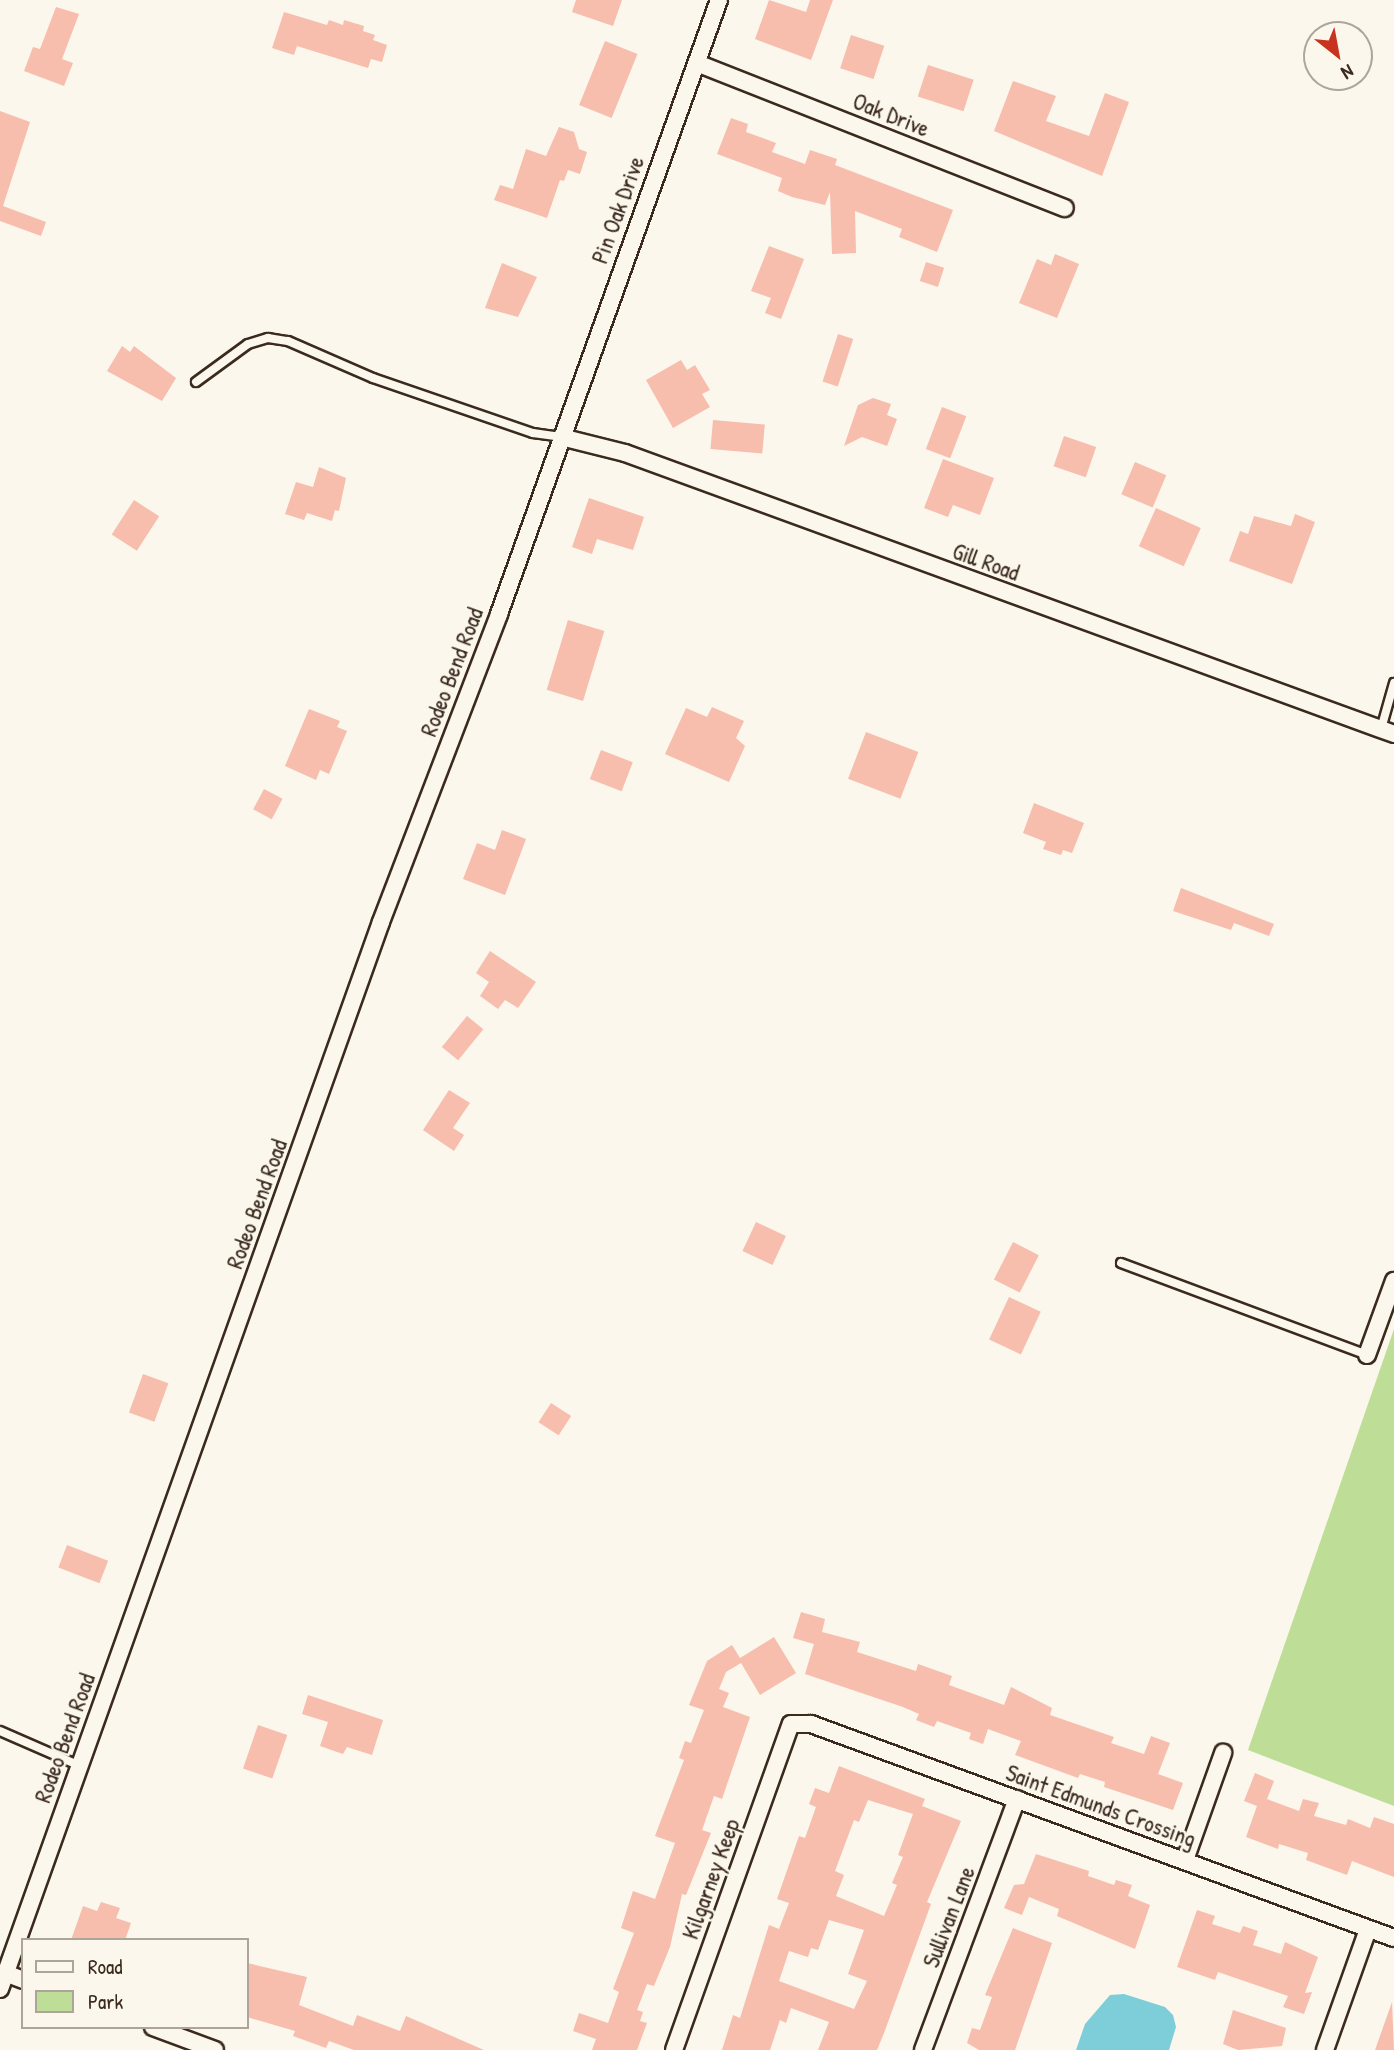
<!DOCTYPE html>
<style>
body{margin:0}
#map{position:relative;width:1394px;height:2050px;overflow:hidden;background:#fbf7ec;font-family:"Patrick Hand",sans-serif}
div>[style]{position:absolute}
.green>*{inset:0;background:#bede97}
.water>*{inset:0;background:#7eceda}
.building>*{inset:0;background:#f7bdad;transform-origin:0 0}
.roads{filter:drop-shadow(2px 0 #3b2a1e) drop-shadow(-2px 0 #3b2a1e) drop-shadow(0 2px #3b2a1e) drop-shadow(0 -2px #3b2a1e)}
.service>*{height:8px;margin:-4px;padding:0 4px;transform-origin:4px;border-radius:4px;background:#fbf7ec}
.minor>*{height:16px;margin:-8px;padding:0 8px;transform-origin:8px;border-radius:8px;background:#fbf7ec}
span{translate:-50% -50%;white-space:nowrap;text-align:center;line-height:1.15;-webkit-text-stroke:5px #fbf7ec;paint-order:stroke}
.street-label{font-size:23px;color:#3b2a1e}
.legend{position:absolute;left:21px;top:1938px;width:228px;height:91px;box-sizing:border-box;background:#fbf7ec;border:2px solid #aea59a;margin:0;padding:9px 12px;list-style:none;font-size:21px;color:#3b2a1e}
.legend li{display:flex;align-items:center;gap:14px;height:35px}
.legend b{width:35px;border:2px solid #aea59a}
.north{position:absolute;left:1303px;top:21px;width:70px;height:70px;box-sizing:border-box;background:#fbf7ec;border:2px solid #aea59a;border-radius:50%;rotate:149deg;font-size:19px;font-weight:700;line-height:28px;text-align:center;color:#3b2a1e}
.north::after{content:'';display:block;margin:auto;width:24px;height:32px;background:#c8321e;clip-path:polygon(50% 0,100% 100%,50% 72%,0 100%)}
</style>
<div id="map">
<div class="green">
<div style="clip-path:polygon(1394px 1329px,1394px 1806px,1248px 1750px)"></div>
</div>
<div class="water">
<div style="clip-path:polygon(1124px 1994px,1165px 2007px,1173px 2015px,1176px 2027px,1169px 2050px,1076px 2050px,1085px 2024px,1110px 1995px)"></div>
</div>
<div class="building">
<div style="clip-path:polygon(576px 0,622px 0,613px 26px,572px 12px)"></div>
<div style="clip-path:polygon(769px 0,806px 12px,810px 0,833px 0,811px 60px,755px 39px)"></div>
<div style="clip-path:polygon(56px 7px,79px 14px,62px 59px,73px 63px,64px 86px,24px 71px,33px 47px,40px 49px)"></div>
<div style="clip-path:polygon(284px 12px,327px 25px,329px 20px,343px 25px,344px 20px,364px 26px,363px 31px,375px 35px,373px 40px,387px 45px,382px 62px,371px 59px,368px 68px,297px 46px,294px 55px,272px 48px)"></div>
<div style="left:851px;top:35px;width:35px;height:35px;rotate:18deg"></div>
<div style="left:605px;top:41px;width:35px;height:69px;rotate:22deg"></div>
<div style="left:928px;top:65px;width:48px;height:33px;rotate:18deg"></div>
<div style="clip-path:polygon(1013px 81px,1056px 96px,1046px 121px,1089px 136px,1105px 93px,1129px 102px,1102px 176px,994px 131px)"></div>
<div style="clip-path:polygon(0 111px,30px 122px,3px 206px,46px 222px,41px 236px,0 221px)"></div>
<div style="clip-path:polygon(731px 118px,748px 124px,746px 132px,776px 143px,772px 152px,805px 164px,810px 150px,837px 159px,835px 165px,953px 210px,937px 252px,899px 237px,902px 229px,855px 211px,856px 253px,832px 254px,830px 192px,825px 205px,792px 197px,778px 191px,782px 178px,717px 154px)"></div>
<div style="clip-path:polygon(559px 127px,574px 132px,579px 149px,587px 152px,580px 174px,568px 170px,564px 181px,560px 180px,547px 218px,494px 200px,500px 185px,513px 189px,526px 149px,546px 156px)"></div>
<div style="clip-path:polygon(769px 246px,804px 259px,781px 319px,765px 313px,771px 298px,751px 291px)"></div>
<div style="clip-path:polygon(1055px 254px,1079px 264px,1057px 318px,1019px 303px,1037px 259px,1051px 265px)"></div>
<div style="left:926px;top:262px;width:19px;height:20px;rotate:18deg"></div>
<div style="clip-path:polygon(502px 263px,537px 277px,518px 317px,485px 308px)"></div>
<div style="left:838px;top:334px;width:16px;height:50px;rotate:18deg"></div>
<div style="clip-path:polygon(122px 346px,130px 352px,134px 346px,176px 378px,162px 401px,107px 371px)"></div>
<div style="clip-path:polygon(681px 360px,687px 370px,695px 365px,710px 390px,702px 394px,710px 407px,673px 428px,646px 380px)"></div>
<div style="clip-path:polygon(873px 398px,891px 404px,887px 415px,897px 419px,887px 446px,862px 437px,844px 446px,858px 405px)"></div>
<div style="left:942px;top:407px;width:26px;height:45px;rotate:21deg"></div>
<div style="left:713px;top:420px;width:52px;height:29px;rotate:5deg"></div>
<div style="left:1064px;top:436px;width:34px;height:32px;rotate:19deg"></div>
<div style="clip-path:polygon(943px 459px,994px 478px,980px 515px,953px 505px,948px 517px,924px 508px)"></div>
<div style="left:1135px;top:462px;width:34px;height:35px;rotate:23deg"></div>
<div style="clip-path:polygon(319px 467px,346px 478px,339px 511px,335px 510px,332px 521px,307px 513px,304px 520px,285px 514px,296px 482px,313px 487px)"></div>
<div style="clip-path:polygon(589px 498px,644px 517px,633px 550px,597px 539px,592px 554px,572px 547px)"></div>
<div style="left:134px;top:500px;width:30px;height:41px;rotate:33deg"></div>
<div style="left:1156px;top:508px;width:49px;height:42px;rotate:24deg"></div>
<div style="clip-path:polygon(1295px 514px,1315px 522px,1292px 584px,1229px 561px,1240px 531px,1248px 534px,1254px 516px,1291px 526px)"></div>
<div style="left:568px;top:620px;width:38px;height:73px;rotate:17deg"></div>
<div style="clip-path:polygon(712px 707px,744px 721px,736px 738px,745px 746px,729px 782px,665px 754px,686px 708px,707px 717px)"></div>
<div style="clip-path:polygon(309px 709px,340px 721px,337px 727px,347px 731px,329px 774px,320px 770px,316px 780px,285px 766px)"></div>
<div style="left:866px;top:732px;width:56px;height:50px;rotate:21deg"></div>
<div style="left:601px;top:750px;width:34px;height:31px;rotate:21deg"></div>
<div style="left:264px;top:789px;width:21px;height:23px;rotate:28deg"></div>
<div style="clip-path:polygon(1034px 803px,1084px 823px,1072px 853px,1063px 850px,1061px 855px,1043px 849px,1046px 842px,1023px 833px)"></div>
<div style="clip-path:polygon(502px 830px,526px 839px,505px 895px,463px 879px,477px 843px,495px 850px)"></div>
<div style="clip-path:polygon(1181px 888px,1274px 924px,1269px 936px,1234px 923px,1231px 930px,1173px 911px)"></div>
<div style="clip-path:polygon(490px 951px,536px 982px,518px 1008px,505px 1000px,498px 1009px,480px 996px,489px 982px,476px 973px)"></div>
<div style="left:467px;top:1016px;width:21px;height:40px;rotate:39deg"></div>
<div style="clip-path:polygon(449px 1090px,470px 1103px,453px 1128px,464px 1135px,454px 1151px,423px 1130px)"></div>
<div style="left:756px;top:1222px;width:33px;height:32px;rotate:25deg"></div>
<div style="left:1013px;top:1242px;width:29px;height:42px;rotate:27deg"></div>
<div style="left:1009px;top:1297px;width:35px;height:47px;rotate:25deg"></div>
<div style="left:143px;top:1374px;width:27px;height:41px;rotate:20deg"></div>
<div style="left:551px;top:1403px;width:24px;height:23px;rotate:33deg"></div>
<div style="left:67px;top:1545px;width:44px;height:24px;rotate:21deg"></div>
<div style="clip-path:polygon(801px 1612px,825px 1619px,822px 1632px,860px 1642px,857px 1652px,916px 1671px,918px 1664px,952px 1676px,949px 1685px,1004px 1705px,1011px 1687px,1052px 1708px,1050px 1715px,1114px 1737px,1111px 1743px,1144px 1754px,1151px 1736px,1170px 1743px,1158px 1774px,1183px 1783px,1173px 1810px,1104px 1787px,1105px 1782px,1080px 1774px,1078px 1778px,1015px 1755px,1021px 1741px,988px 1729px,983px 1744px,969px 1739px,971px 1733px,937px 1721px,934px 1727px,916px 1720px,919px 1714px,903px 1707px,805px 1674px,814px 1644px,793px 1638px)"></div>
<div style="clip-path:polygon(774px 1637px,796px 1673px,760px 1695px,741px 1663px,726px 1672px,719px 1689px,729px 1693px,723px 1707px,750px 1717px,722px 1799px,714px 1796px,702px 1830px,711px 1833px,686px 1895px,682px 1894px,670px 1947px,654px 1986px,647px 1984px,637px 2010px,643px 2012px,640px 2021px,647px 2023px,637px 2050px,592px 2050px,596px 2039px,573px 2031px,579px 2013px,608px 2023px,619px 1992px,613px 1989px,634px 1933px,621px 1928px,633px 1891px,655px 1899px,675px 1843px,655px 1836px,684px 1760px,679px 1758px,685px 1741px,691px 1743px,704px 1710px,689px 1705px,707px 1661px,732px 1645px,740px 1658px)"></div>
<div style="clip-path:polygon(308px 1695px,383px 1720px,372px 1755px,347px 1747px,343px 1754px,320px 1746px,328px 1722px,302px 1714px)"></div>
<div style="left:258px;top:1725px;width:31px;height:46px;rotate:19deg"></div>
<div style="clip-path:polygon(evenodd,839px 1766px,925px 1799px,922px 1806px,961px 1821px,927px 1902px,931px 1904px,884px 2033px,877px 2050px,818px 2050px,829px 2022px,791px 2008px,786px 2023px,780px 2020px,770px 2050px,722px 2050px,733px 2015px,740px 2018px,769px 1925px,779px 1929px,789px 1903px,777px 1899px,799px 1836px,805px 1838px,816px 1807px,809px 1804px,815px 1788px,829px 1793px,839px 1766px,868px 1800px,913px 1814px,898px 1855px,903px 1857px,892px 1883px,897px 1885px,884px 1916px,836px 1896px,844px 1875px,835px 1871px,854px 1820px,859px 1822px,868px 1800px,839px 1766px,829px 1920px,864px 1930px,848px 1974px,867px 1981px,854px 2009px,779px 1981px,789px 1951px,808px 1957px,811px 1948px,818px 1950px,829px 1920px)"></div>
<div style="clip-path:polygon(1255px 1773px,1274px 1781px,1267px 1799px,1299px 1811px,1303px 1799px,1319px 1803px,1314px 1816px,1346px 1825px,1348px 1819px,1370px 1828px,1374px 1817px,1394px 1824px,1394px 1877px,1352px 1861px,1347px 1875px,1306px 1860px,1308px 1853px,1279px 1844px,1278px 1849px,1246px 1837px,1257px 1806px,1244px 1801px)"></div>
<div style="clip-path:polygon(1036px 1854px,1089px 1871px,1088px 1876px,1114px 1885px,1116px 1880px,1132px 1885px,1128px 1896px,1150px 1905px,1135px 1949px,1057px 1916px,1059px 1909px,1029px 1897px,1022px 1915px,1004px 1908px,1014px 1885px,1024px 1884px)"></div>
<div style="clip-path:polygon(101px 1902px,120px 1908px,116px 1918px,131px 1923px,125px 1940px,71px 1940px,83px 1906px,97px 1911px)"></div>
<div style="clip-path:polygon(1197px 1910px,1215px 1916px,1212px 1924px,1240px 1933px,1243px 1926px,1258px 1931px,1253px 1945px,1281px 1954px,1285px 1942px,1318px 1957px,1305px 1993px,1312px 1992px,1304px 2014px,1283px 2007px,1288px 1996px,1218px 1972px,1215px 1980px,1177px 1967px)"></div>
<div style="clip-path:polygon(1013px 1928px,1052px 1943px,1015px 2050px,979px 2050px,967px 2043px,972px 2028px,980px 2030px,992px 1997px,985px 1995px)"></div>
<div style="clip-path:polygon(247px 1963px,307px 1977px,299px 2005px,353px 2026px,357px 2015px,400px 2031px,406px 2016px,484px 2050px,354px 2050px,329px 2041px,326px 2048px,293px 2036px,295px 2031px,247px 2017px)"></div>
<div style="clip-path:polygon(1392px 2002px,1394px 2050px,1375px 2050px)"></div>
<div style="clip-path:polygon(1233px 2010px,1286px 2028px,1282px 2046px,1238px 2050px,1223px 2044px)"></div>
</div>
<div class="roads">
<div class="service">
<div style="left:196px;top:382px;width:64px;rotate:-36.2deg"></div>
<div style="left:248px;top:344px;width:21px;rotate:-17deg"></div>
<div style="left:268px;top:338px;width:20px;rotate:9deg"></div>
<div style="left:288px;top:341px;width:93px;rotate:23.5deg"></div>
<div style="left:373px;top:378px;width:169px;rotate:19deg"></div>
<div style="left:533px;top:433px;width:28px;rotate:8deg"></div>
<div style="left:1381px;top:729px;width:48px;rotate:-74.2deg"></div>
<div style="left:1121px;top:1263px;width:263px;rotate:20.5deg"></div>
<div style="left:0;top:1731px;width:87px;rotate:23.6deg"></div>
</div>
<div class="minor">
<div style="left:699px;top:64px;width:393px;rotate:21.5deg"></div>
<div style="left:561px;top:437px;width:66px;rotate:14deg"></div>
<div style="left:625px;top:453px;width:819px;rotate:20.07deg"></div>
<div style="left:1367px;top:1355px;width:79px;rotate:-70deg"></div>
<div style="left:1185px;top:1860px;width:114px;rotate:-70.4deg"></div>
<div style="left:5px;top:1973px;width:19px;rotate:21deg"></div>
<div style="left:0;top:1989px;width:1133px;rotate:-70.35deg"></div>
<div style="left:381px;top:922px;width:330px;rotate:-69deg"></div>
<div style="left:499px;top:614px;width:652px;rotate:-70.29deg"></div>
<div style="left:153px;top:2027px;width:66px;rotate:20.4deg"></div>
<div style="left:674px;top:2050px;width:346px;rotate:-70.3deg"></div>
<div style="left:791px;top:1724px;width:20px"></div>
<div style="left:811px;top:1724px;width:621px;rotate:20.16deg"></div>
<div style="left:923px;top:2050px;width:268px;rotate:-69.5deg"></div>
<div style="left:1325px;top:2050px;width:128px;rotate:-70.4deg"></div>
</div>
</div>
<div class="street-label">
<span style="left:891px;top:115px;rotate:22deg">Oak Drive</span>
<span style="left:618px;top:210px;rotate:-70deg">Pin Oak Drive</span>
<span style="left:986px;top:562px;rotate:20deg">Gill Road</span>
<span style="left:452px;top:672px;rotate:-69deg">Rodeo Bend Road</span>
<span style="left:257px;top:1204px;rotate:-70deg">Rodeo Bend Road</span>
<span style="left:65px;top:1738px;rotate:-70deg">Rodeo Bend Road</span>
<span style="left:1101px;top:1806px;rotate:20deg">Saint Edmunds Crossing</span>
<span style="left:711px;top:1879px;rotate:-70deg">Kilgarney Keep</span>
<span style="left:949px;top:1917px;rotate:-69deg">Sullivan Lane</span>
</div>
<ul class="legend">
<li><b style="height:9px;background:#fbf7ec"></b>Road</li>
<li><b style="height:19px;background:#bede97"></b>Park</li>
</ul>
<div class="north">N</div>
</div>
